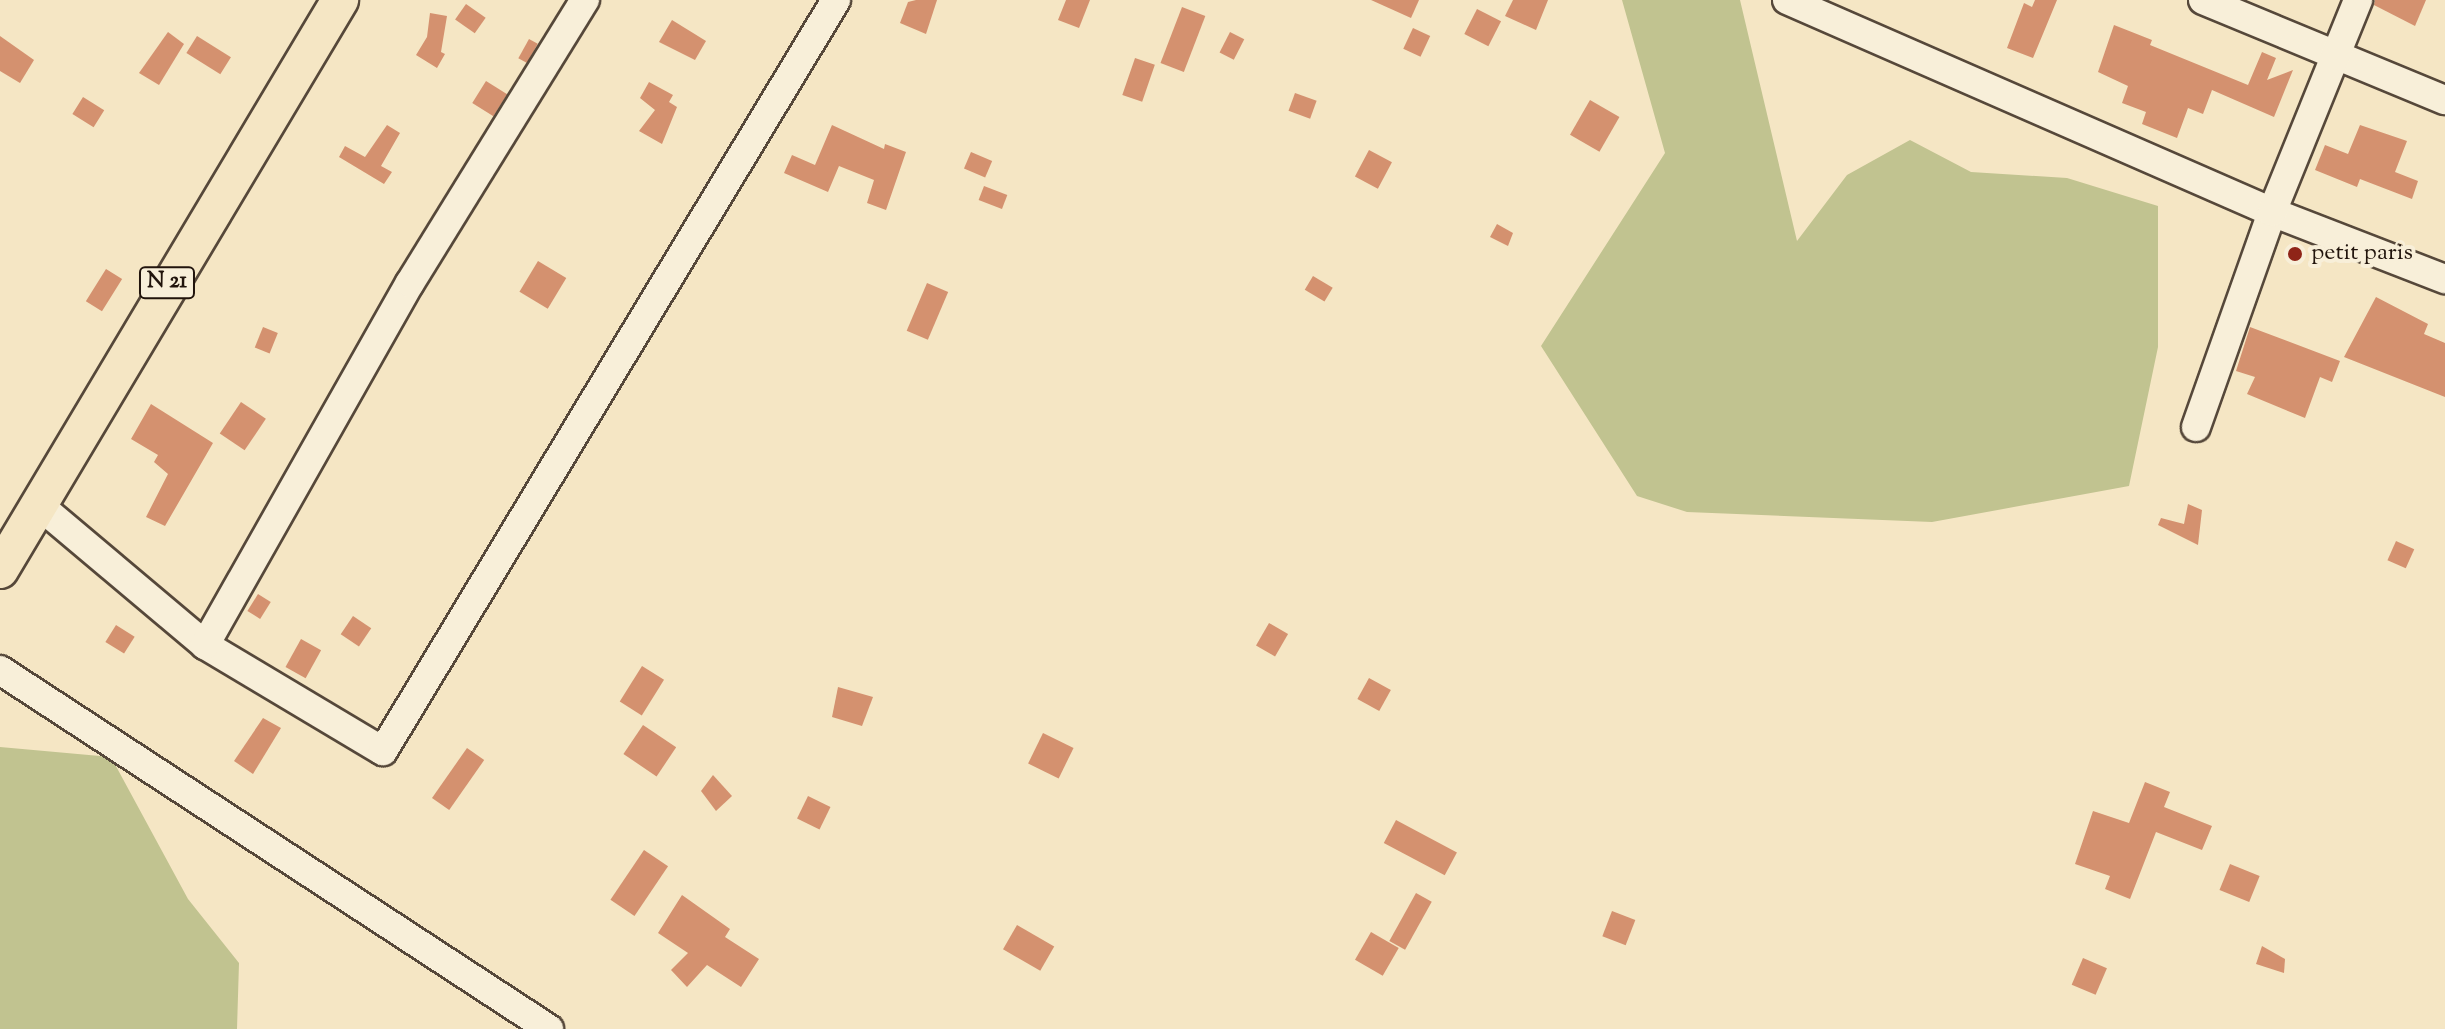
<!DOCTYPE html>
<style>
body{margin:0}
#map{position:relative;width:2445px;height:1029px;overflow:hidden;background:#f5e6c4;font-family:"Sorts Mill Goudy",serif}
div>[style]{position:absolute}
.green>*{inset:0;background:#c1c390}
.building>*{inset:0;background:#d4916f;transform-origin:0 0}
.roads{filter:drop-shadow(2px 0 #56483a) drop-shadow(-2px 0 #56483a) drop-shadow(0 2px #56483a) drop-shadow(0 -2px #56483a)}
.minor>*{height:28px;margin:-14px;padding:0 14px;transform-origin:14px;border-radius:14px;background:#f8efd9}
.major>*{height:36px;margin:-18px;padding:0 18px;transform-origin:18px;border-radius:18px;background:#f5e6c4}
.dots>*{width:22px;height:22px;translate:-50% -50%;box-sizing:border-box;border:4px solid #f8efd9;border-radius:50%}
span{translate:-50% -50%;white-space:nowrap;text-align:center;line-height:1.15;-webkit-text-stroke:8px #f8efd9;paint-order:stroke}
.shield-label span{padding:2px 6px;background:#f8efd9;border:2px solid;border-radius:6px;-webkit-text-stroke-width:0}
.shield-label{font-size:22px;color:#21140c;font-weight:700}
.poi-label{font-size:24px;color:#21140c}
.left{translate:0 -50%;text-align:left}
</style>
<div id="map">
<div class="green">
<div style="clip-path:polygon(1622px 0,1740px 0,1797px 241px,1847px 175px,1910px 140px,1971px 172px,2067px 178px,2158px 206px,2158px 347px,2129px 486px,1932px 522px,1687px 512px,1637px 496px,1541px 346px,1665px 153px)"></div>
<div style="clip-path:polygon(0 747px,111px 757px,188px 899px,239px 963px,237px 1029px,0 1029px)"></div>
</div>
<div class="building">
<div style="clip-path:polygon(916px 0,937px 0,926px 34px,900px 23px,908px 2px)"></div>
<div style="clip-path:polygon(1066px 0,1090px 0,1079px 28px,1058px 20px)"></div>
<div style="clip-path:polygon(1371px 0,1419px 0,1411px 18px)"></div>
<div style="clip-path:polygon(1513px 0,1548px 0,1536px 30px,1505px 16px)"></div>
<div style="clip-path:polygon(2035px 0,2057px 0,2033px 58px,2007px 48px,2024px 3px,2032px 7px)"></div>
<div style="clip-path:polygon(2375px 0,2426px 0,2415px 26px,2374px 5px)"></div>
<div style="left:466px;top:4px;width:24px;height:19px;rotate:35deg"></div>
<div style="left:1182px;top:7px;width:25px;height:60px;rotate:21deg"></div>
<div style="left:1477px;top:9px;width:27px;height:28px;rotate:27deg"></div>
<div style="clip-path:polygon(430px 13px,447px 16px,441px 52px,445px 54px,437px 68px,416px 55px,427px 37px)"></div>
<div style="clip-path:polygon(672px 20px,706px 41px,695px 60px,659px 42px)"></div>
<div style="clip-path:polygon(2114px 25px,2152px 40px,2150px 45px,2248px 85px,2262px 52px,2276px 58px,2267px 80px,2293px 70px,2274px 117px,2212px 90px,2203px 114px,2188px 108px,2177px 138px,2142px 124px,2146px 112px,2122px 103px,2128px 86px,2098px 72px)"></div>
<div style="left:1413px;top:28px;width:19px;height:23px;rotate:25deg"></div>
<div style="clip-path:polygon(168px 32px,184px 44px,159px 85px,139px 73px)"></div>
<div style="left:1230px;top:32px;width:16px;height:23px;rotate:27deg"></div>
<div style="clip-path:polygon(0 36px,34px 60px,20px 83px,0 71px)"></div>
<div style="left:197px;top:36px;width:40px;height:20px;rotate:32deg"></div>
<div style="left:529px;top:39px;width:10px;height:22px;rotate:29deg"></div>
<div style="left:1135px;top:58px;width:21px;height:39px;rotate:19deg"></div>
<div style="left:486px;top:81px;width:25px;height:26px;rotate:32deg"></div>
<div style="clip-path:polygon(649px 82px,673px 95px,669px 102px,677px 107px,662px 144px,639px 131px,655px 110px,640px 98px)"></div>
<div style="left:1295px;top:93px;width:23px;height:19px;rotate:20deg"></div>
<div style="left:83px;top:97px;width:25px;height:20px;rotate:32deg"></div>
<div style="left:1590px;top:100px;width:34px;height:40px;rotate:30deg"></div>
<div style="clip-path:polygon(387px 125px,400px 133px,381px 166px,392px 172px,384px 184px,339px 157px,345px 146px,365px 157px)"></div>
<div style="clip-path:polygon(832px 125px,884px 149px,885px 144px,906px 152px,886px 210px,867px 203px,874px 180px,839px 166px,828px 192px,784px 173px,792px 155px,815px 165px)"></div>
<div style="clip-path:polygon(2360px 125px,2407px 141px,2395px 172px,2418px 181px,2412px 199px,2360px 179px,2357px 187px,2315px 170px,2325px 145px,2348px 154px)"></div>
<div style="left:1369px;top:150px;width:26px;height:30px;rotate:28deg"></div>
<div style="left:971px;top:152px;width:23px;height:18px;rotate:23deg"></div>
<div style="left:984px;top:186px;width:25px;height:15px;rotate:21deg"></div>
<div style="clip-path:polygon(1497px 224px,1513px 233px,1508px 246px,1490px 237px)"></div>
<div style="left:538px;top:261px;width:33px;height:36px;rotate:31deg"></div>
<div style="left:106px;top:269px;width:19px;height:38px;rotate:32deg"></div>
<div style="left:1313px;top:276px;width:23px;height:16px;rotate:31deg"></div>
<div style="left:927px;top:283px;width:23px;height:52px;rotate:23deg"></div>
<div style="clip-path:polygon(2376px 297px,2428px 324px,2424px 334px,2445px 343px,2445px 397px,2344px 357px)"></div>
<div style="left:263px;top:327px;width:16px;height:22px;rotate:22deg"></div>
<div style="clip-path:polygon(2250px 327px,2340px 361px,2332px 382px,2320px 377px,2305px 418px,2247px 394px,2255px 377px,2236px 371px)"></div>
<div style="left:241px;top:402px;width:30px;height:38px;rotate:34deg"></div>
<div style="clip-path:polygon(151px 404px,213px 443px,165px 526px,146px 517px,168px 474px,154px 462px,158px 455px,131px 439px)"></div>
<div style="clip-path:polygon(2188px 504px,2202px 510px,2198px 545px,2158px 525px,2161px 518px,2184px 524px)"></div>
<div style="left:2396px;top:541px;width:20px;height:21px;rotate:24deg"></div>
<div style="left:258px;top:594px;width:15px;height:20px;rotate:32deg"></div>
<div style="left:353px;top:616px;width:22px;height:22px;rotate:34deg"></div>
<div style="left:1269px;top:623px;width:22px;height:26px;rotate:30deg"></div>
<div style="left:116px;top:625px;width:22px;height:20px;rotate:32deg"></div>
<div style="left:301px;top:639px;width:23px;height:32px;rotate:29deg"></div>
<div style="left:642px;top:666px;width:26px;height:42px;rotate:32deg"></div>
<div style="left:1369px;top:678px;width:25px;height:24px;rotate:29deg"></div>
<div style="clip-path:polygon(838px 687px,873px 697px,862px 726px,832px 717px)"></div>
<div style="clip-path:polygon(263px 718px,281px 728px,253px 774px,234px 761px)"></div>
<div style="left:643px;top:725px;width:40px;height:35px;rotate:34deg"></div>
<div style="left:1043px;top:733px;width:34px;height:34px;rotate:26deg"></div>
<div style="left:467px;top:748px;width:21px;height:61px;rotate:35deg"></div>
<div style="clip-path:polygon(713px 775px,732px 796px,716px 811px,701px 791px)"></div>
<div style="clip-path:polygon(2145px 782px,2170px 792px,2164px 807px,2212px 826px,2202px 850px,2156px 832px,2130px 899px,2105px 889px,2110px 876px,2075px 864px,2093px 811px,2129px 823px)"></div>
<div style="left:808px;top:796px;width:25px;height:25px;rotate:26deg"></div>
<div style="left:1396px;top:820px;width:69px;height:26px;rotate:28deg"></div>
<div style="left:644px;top:850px;width:29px;height:60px;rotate:34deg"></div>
<div style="left:2230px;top:864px;width:32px;height:28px;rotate:22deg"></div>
<div style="left:1416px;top:893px;width:18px;height:55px;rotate:29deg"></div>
<div style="clip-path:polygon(682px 895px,730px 929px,725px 937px,759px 959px,741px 987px,707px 965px,687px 987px,671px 970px,688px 953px,658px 933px)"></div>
<div style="left:1612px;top:911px;width:25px;height:27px;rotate:21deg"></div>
<div style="left:1017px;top:925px;width:43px;height:28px;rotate:30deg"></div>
<div style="left:1371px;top:932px;width:32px;height:32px;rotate:30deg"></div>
<div style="clip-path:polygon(2262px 946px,2285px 959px,2284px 973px,2256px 964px)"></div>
<div style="left:2083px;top:958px;width:26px;height:29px;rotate:23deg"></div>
</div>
<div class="roads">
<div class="minor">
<div style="left:1787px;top:0;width:529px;rotate:23.61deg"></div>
<div style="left:2272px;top:212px;width:186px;rotate:21.2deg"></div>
<div style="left:2203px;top:0;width:262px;rotate:22.5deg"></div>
<div style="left:2196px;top:427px;width:228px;rotate:-70.5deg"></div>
<div style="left:2272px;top:212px;width:229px;rotate:-67.9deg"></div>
<div style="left:40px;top:506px;width:216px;rotate:40.1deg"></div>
<div style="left:205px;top:645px;width:207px;rotate:30.8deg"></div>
<div style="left:383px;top:751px;width:877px;rotate:-58.9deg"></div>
<div style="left:205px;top:645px;width:416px;rotate:-60.5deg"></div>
<div style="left:410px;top:283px;width:333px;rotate:-58.3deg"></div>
<div style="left:0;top:670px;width:656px;rotate:33.18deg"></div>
</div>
<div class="major">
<div style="left:0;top:570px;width:664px;rotate:-59.18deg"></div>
</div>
</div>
<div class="dots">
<div style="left:2295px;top:254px;background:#8f2418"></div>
</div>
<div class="shield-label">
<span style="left:167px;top:283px">N 21</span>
</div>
<div class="poi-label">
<span class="left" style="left:2311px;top:254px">petit paris</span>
</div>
</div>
